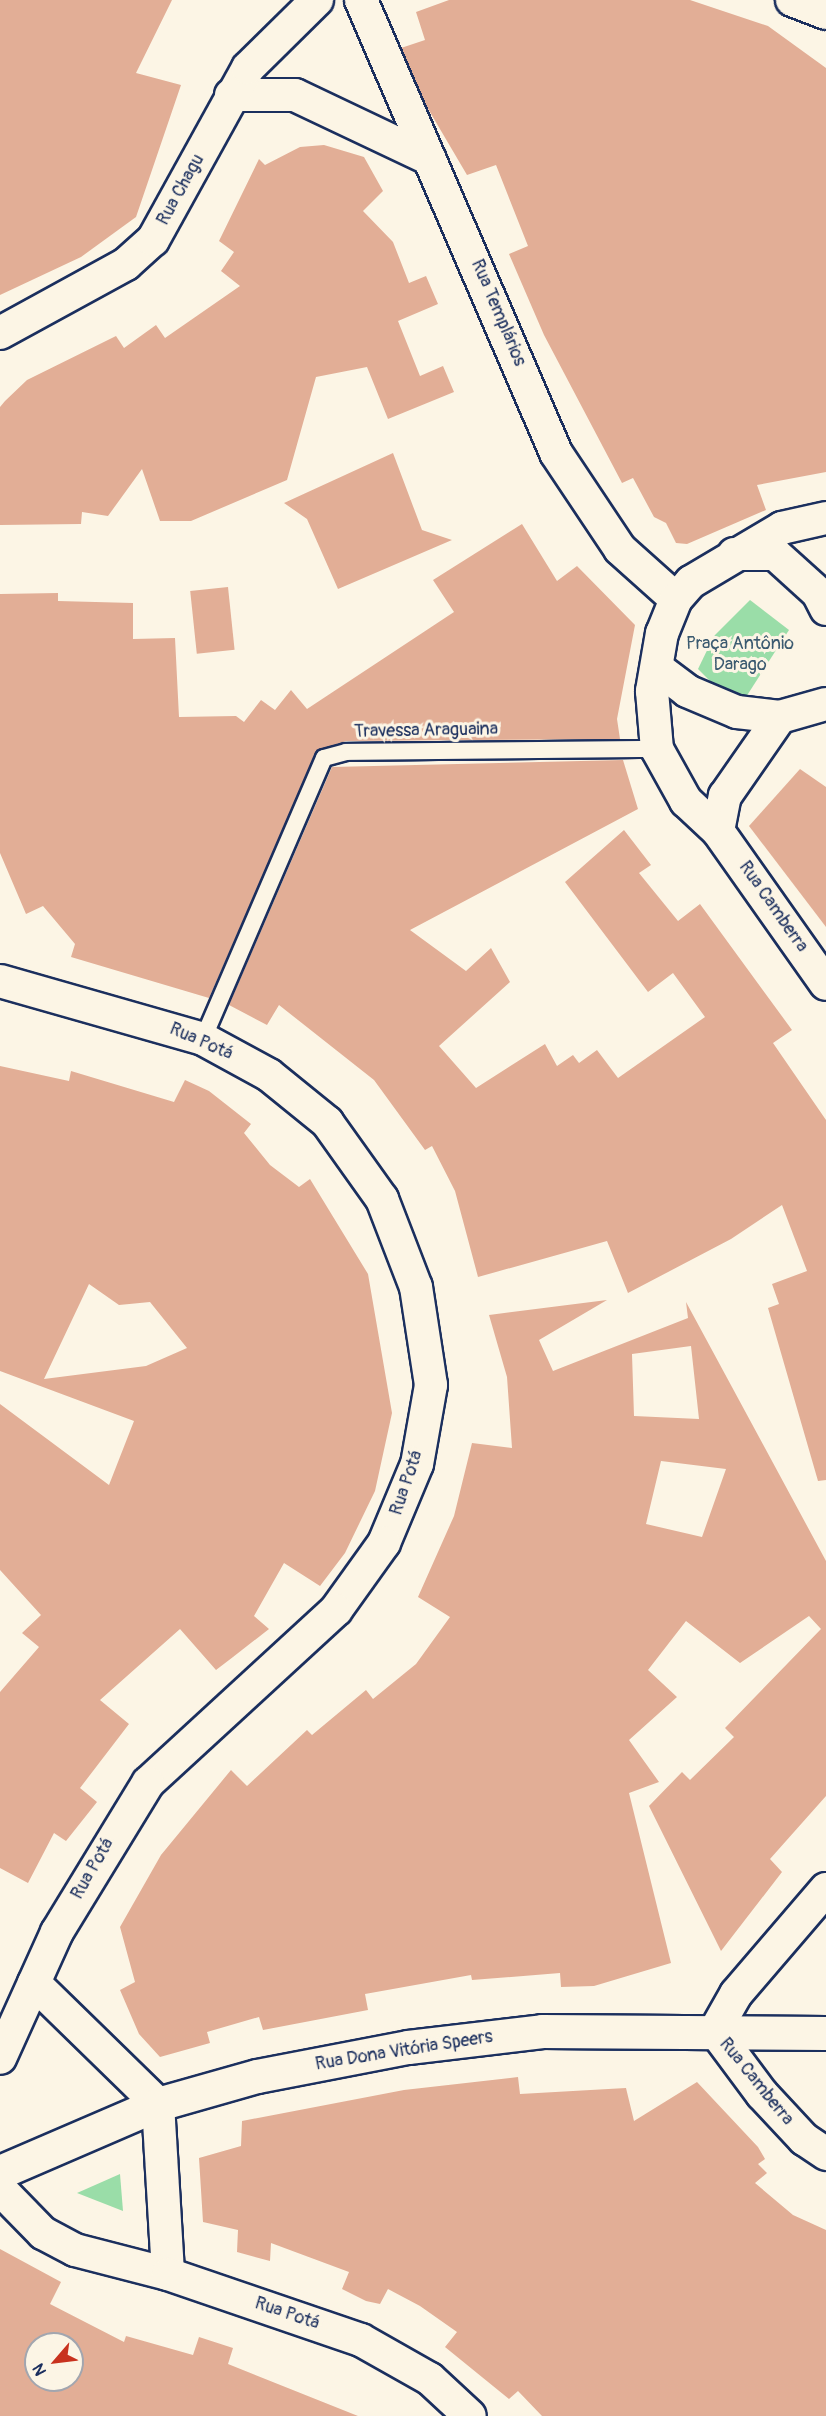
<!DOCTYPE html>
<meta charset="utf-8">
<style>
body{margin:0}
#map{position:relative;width:826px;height:2416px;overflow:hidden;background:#fcf5e5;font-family:Pangolin,sans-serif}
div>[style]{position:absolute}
.green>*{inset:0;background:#9adda8}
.building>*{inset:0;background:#e2ae96;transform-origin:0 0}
.roads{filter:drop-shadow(2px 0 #1b2f5e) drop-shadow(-2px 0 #1b2f5e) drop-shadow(0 2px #1b2f5e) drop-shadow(0 -2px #1b2f5e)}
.service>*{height:16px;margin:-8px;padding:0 8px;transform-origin:8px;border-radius:8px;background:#fcf5e5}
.minor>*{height:32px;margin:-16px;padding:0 16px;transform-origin:16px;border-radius:16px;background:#fcf5e5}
.tertiary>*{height:33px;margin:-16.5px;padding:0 16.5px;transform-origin:16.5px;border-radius:16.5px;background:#fcf5e5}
span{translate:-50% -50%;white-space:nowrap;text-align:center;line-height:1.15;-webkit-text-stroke:6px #fcf5e5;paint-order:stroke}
.street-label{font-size:18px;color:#1b2f5e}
.park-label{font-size:18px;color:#3b5a70}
.north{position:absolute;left:24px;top:2332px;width:60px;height:60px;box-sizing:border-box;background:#fcf5e5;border:2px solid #a2a6af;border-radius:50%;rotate:242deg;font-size:16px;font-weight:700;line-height:24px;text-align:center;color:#1b2f5e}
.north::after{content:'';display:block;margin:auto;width:21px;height:27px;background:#c8321e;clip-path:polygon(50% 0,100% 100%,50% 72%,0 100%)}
</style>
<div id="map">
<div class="green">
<div style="clip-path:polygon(750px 600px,789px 630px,746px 697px,717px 688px,698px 669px,714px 636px)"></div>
<div style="clip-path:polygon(120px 2174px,123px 2211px,77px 2193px)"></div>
</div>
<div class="building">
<div style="clip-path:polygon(0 0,172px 0,136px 73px,181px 85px,136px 217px,81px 257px,0 295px)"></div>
<div style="clip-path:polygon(449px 0,690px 0,768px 26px,826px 68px,826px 472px,757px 485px,766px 510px,687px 544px,676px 543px,666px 523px,654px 517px,633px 478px,622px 483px,544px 335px,509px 254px,528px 246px,496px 165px,467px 175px,427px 107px,401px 48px,425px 40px,416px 12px)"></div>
<div style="clip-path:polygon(324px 145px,364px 157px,383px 191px,363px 211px,393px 242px,409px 283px,426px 276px,438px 304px,398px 321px,420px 376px,443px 366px,454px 392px,388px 419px,367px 367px,316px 377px,287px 480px,191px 521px,160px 521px,142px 469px,108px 516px,82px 512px,81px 524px,0 525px,0 407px,5px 401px,27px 380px,116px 336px,124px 348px,156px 325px,165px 338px,240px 286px,221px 271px,234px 252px,219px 241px,259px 159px,265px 165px,300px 147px)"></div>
<div style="clip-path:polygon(393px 453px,422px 530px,452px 540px,338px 589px,307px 519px,284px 503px)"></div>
<div style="clip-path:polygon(522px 524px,557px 581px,577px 566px,635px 625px,617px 719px,620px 739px,346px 741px,318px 750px,209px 998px,71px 957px,75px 944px,43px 906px,26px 914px,0 853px,0 594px,58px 593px,58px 601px,133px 603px,133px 639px,175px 638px,179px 717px,236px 716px,244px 722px,261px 700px,275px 710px,291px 690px,307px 709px,454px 612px,433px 580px)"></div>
<div style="left:228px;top:587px;width:63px;height:38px;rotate:84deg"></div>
<div style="clip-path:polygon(623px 760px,638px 809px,410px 930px,466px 971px,491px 948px,510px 982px,439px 1046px,476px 1088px,545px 1044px,557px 1066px,573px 1055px,579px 1063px,597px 1050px,618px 1078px,705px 1017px,673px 973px,648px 992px,565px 882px,624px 830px,651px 865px,639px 873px,678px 921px,700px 904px,792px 1030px,773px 1043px,826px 1120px,826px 1480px,818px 1481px,768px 1308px,779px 1304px,772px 1284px,807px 1271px,782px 1205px,731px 1239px,628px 1293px,607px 1241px,478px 1277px,455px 1191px,432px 1146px,425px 1150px,374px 1080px,279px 1005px,267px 1025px,229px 1005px,332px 767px)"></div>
<div style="clip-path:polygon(800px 769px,826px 787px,826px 927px,749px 826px)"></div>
<div style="clip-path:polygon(evenodd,0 1066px,69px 1081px,71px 1071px,174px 1102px,185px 1080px,209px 1091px,251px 1124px,244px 1133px,270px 1165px,299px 1187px,310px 1179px,368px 1274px,392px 1413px,375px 1491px,345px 1553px,320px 1586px,284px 1563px,254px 1616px,269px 1629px,233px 1657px,216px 1670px,180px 1629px,100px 1700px,129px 1724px,80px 1788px,97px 1802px,66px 1841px,54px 1833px,28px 1883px,0 1868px,0 1692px,39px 1647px,22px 1633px,41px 1615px,0 1570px,0 1404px,109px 1485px,134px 1421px,0 1371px,0 1066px,89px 1284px,119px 1305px,150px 1302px,187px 1348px,146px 1366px,44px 1379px,89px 1284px)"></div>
<div style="clip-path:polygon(evenodd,607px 1300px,539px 1340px,553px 1371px,688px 1318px,686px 1302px,826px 1561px,826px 1796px,770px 1859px,782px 1872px,721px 1951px,649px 1806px,682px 1772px,690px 1780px,734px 1737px,725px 1728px,821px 1629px,809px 1616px,740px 1663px,686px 1621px,648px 1670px,677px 1697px,629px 1740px,659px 1782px,629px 1793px,671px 1963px,594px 1986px,561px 1987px,560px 1973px,472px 1980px,471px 1975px,365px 1994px,368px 2010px,263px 2030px,259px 2017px,207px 2032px,210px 2043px,160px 2057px,139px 2034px,120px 1990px,135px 1982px,120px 1927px,161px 1855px,231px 1770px,247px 1786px,307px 1730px,312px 1735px,366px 1690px,373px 1699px,416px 1664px,450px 1617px,418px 1597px,454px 1516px,472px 1443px,512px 1448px,507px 1377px,489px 1315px,607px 1300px,691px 1346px,699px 1419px,634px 1416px,632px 1354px,691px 1346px,607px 1300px,661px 1461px,726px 1469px,702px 1537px,646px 1524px,661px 1461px)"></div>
<div style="clip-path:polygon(518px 2077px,520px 2094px,626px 2088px,634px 2121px,697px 2082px,758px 2147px,765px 2159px,758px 2164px,767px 2173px,755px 2183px,793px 2215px,826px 2230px,826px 2416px,542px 2416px,518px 2391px,509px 2399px,445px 2347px,457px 2332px,420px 2306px,388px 2289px,380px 2304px,366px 2301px,342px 2289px,349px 2272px,271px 2243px,270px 2261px,237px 2252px,238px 2230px,203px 2222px,199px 2158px,241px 2146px,242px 2121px,404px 2090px)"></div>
<div style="clip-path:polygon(evenodd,0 2249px,61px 2282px,50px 2304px,124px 2342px,126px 2336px,193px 2355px,199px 2337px,233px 2348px,228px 2364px,358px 2416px,0 2416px,0 2249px,36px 2344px,72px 2344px,72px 2380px,36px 2380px,36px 2344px)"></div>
</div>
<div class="roads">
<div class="service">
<div style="left:203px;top:1039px;width:306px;rotate:-66.7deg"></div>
<div style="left:324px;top:758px;width:23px;rotate:-15deg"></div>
<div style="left:346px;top:752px;width:311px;rotate:-0.6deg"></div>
</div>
<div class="minor">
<div style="left:361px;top:0;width:493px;rotate:66.7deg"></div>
<div style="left:556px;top:453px;width:115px;rotate:56.3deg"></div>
<div style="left:620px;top:549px;width:75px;rotate:41.8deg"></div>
<div style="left:792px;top:0;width:36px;rotate:21deg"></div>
<div style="left:231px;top:95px;width:64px"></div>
<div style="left:295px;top:95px;width:149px;rotate:25.4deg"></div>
<div style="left:0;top:333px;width:144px;rotate:-28.7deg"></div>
<div style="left:126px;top:264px;width:36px;rotate:-42deg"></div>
<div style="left:153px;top:240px;width:196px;rotate:-61.1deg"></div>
<div style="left:248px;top:68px;width:97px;rotate:-44.6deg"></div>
<div style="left:826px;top:518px;width:45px;rotate:167.2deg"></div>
<div style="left:782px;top:528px;width:106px;rotate:149.3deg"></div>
<div style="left:691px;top:582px;width:23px;rotate:131deg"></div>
<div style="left:676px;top:599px;width:37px;rotate:112deg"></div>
<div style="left:662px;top:633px;width:59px;rotate:99.8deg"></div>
<div style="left:652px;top:691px;width:58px;rotate:85.1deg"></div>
<div style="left:657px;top:749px;width:60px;rotate:60.9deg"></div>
<div style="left:686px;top:801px;width:44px;rotate:43.2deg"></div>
<div style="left:718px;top:831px;width:187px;rotate:54.8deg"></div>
<div style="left:734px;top:554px;width:41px"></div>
<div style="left:775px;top:554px;width:58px;rotate:42.2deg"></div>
<div style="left:818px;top:593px;width:18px;rotate:63deg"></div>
<div style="left:657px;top:668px;width:38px;rotate:37deg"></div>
<div style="left:687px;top:691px;width:54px;rotate:22.8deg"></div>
<div style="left:737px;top:712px;width:43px;rotate:6.6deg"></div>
<div style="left:718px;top:831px;width:36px;rotate:-79deg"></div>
<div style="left:725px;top:796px;width:96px;rotate:-55.2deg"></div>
<div style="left:780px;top:717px;width:48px;rotate:-15.8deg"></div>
<div style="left:0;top:981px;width:211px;rotate:15.9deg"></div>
<div style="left:203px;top:1039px;width:75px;rotate:28.6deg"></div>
<div style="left:269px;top:1075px;width:75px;rotate:39deg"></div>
<div style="left:327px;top:1122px;width:95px;rotate:54.5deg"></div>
<div style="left:382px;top:1199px;width:94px;rotate:68.9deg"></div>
<div style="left:416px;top:1287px;width:99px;rotate:81.3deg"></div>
<div style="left:431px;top:1385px;width:80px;rotate:100deg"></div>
<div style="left:417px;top:1464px;width:86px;rotate:112.7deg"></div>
<div style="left:384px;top:1543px;width:82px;rotate:125.6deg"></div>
<div style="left:336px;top:1610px;width:255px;rotate:137.4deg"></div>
<div style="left:148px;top:1783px;width:175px;rotate:121.4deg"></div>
<div style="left:57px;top:1932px;width:138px;rotate:114.3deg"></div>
<div style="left:826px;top:1889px;width:138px;rotate:130.6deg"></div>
<div style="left:736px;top:1994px;width:43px;rotate:119.6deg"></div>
<div style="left:715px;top:2031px;width:79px;rotate:53.3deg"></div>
<div style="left:762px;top:2094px;width:62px;rotate:47deg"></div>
<div style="left:804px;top:2139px;width:27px;rotate:34deg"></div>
<div style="left:34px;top:1983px;width:173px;rotate:44.3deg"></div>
<div style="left:158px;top:2104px;width:170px;rotate:86.6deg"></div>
<div style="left:0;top:2189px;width:62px;rotate:45.7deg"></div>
<div style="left:43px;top:2233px;width:36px;rotate:28deg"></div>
<div style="left:75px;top:2250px;width:96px;rotate:14.5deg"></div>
<div style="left:168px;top:2274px;width:204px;rotate:18.9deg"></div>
<div style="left:361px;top:2340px;width:79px;rotate:29.5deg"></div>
<div style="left:430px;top:2379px;width:54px;rotate:42.8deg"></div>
</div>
<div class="tertiary">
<div style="left:0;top:2172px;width:172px;rotate:-23.3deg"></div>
<div style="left:158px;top:2104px;width:103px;rotate:-15.8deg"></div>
<div style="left:257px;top:2076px;width:154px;rotate:-10.9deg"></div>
<div style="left:408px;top:2047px;width:135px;rotate:-6.8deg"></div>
<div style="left:542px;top:2031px;width:284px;rotate:0.4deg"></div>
</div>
</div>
<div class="street-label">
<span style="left:181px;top:190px;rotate:-61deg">Rua Chagu</span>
<span style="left:498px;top:313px;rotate:67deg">Rua Templários</span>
<span style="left:426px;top:731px;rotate:-1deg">Travessa Araguaina</span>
<span style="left:773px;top:907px;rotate:55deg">Rua Camberra</span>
<span style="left:201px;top:1042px;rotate:24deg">Rua Potá</span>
<span style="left:407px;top:1483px;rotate:-71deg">Rua Potá</span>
<span style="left:93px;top:1869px;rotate:-60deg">Rua Potá</span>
<span style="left:404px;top:2051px;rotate:-9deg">Rua Dona Vitória Speers</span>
<span style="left:756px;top:2082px;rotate:51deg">Rua Camberra</span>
<span style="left:287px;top:2314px;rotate:19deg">Rua Potá</span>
</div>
<div class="park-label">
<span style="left:740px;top:655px">Praça Antônio<br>Darago</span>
</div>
<div class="north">N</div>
</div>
